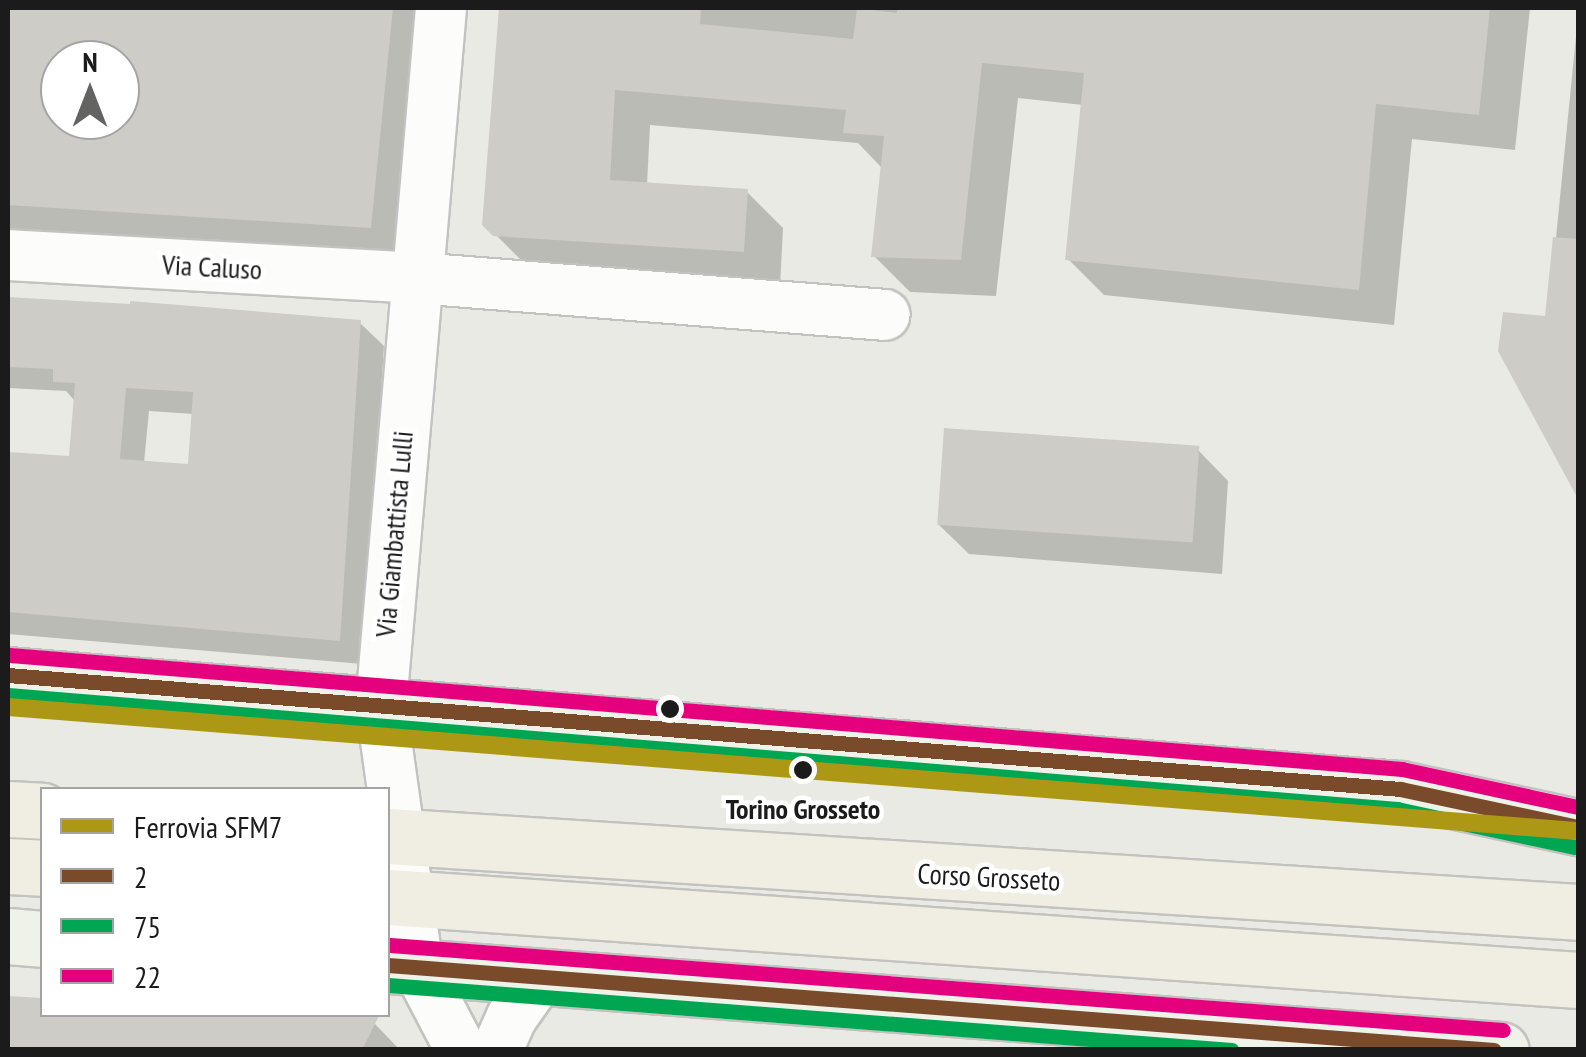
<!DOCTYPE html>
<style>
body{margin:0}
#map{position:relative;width:1586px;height:1057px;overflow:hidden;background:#eaeae4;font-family:"PT Sans Narrow",sans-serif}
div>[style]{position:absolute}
.shadow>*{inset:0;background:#0003}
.building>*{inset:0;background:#cdccc7;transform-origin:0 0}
.roads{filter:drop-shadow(2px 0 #c2c2c0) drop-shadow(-2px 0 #c2c2c0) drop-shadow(0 2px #c2c2c0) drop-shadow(0 -2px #c2c2c0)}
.minor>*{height:50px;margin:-25px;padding:0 25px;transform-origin:25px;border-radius:25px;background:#fcfcfb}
.secondary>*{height:55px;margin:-27.5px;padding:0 27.5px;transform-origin:27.5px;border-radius:27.5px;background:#eff2e8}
.primary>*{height:55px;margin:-27.5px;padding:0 27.5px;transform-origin:27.5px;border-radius:27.5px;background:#f0ede2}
.bus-1>*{height:15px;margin:-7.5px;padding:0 7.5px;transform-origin:7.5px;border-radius:7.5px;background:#7a4b2a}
.bus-2>*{height:15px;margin:-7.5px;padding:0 7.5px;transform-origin:7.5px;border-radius:7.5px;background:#00a651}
.bus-3>*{height:15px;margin:-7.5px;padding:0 7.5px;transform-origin:7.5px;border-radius:7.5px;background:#e5007d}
.rail-1>*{height:18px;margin:-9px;padding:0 9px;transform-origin:9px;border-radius:9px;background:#ad9815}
.dots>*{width:28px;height:28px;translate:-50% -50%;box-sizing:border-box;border:5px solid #fff;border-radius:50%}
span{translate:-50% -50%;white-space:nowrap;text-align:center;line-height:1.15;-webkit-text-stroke:9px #fff;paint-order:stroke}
.street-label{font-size:28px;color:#1b1b1b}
.stop-label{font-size:28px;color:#1b1b1b;font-weight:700}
.frame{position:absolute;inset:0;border:10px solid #1b1b1b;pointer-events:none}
.legend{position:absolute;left:40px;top:787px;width:350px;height:230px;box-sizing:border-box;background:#fff;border:2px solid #a4a4a4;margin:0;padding:12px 18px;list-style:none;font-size:30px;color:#1b1b1b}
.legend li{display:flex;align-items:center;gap:20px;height:50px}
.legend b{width:50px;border:2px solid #a4a4a4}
.north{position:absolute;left:40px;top:40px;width:100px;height:100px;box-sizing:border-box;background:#fff;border:2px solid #a4a4a4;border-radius:50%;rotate:0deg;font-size:28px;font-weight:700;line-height:40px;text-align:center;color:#1b1b1b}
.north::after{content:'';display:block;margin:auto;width:35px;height:45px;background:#636361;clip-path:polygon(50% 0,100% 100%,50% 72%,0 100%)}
</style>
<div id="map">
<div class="shadow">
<div style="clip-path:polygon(evenodd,8px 8px,426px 8px,402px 259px,8px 234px,8px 8px,60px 60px,120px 60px,120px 120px,60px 120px,60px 60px)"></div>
<div style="clip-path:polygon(501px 8px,1530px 8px,1515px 150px,1412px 139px,1394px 325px,1104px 295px,1068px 259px,1083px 105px,1018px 98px,996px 296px,910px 292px,874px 256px,883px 169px,858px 143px,650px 125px,647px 185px,747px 192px,783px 228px,780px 287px,532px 271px,485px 224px)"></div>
<div style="clip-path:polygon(1578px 16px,1578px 494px,1501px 351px,1548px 318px)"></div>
<div style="clip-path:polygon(evenodd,8px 300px,360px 323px,384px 346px,363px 664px,8px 634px,8px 453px,72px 458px,76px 402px,66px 391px,8px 388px,8px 300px,149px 411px,194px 414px,191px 467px,144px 463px,149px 411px)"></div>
<div style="clip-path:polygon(1198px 450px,1228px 481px,1222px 574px,969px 554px,938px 524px)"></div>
<div style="clip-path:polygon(8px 998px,42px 1000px,42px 1014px,375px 1024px,400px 1050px,8px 1050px)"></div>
</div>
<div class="building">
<div style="clip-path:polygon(evenodd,8px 8px,393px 8px,371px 228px,8px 205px,8px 8px,60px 60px,120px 60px,120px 120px,60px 120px,60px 60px)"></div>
<div style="clip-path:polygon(499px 8px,701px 8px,700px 24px,853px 39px,857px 8px,897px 13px,897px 8px,1490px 8px,1479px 115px,1376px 104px,1359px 290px,1065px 260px,1084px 73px,982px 63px,961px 260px,871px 257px,884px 136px,843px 133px,846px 110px,615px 90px,610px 180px,748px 189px,744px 252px,493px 236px,482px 225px)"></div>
<div style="clip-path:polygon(1553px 237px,1578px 239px,1578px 499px,1498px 351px,1503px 312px,1545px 316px)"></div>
<div style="clip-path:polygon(evenodd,8px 297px,130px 304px,130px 301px,361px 320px,340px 641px,8px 612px,8px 452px,69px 456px,75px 383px,53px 382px,53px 369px,8px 367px,8px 297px,126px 388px,193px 392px,188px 464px,120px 459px,126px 388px)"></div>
<div style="left:944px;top:428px;width:256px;height:97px;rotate:4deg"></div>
<div style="clip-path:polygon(8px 996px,42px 998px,42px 1014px,380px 1014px,362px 1050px,8px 1050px)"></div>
</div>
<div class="roads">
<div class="minor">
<div style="left:441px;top:8px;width:700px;rotate:94.92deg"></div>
<div style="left:381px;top:705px;width:266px;rotate:82deg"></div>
<div style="left:418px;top:968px;width:93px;rotate:62.3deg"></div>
<div style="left:8px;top:255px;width:409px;rotate:3.2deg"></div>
<div style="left:416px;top:278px;width:470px;rotate:4.5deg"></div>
<div style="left:497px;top:1050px;width:36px;rotate:-66deg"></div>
<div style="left:512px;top:1017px;width:49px;rotate:-55deg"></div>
</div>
<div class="secondary">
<div style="left:8px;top:675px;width:1397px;rotate:4.68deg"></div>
<div style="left:1400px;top:789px;width:182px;rotate:12.1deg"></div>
<div style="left:8px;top:936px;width:34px;rotate:5deg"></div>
<div style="left:388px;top:965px;width:1116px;rotate:4.37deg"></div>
</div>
<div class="primary">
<div style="left:8px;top:809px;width:34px;rotate:3deg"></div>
<div style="left:388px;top:836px;width:1192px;rotate:3.65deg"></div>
<div style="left:8px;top:866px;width:34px;rotate:3deg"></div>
<div style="left:388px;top:897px;width:1193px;rotate:3.99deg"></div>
</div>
</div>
<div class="bus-1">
<div style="left:8px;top:675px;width:1397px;rotate:4.68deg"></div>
<div style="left:1400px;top:789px;width:182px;rotate:12.1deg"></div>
<div style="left:388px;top:965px;width:1109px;rotate:4.39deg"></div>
</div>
<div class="bus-2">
<div style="left:8px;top:695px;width:1394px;rotate:4.69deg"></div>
<div style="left:1397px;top:809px;width:181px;rotate:12.1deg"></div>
<div style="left:388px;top:985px;width:846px;rotate:4.4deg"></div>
</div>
<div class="bus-3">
<div style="left:10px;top:655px;width:1397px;rotate:4.68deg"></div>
<div style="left:1402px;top:769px;width:180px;rotate:12.2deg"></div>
<div style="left:390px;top:945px;width:1116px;rotate:4.37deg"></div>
</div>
<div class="rail-1">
<div style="left:8px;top:707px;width:1575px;rotate:4.52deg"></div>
</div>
<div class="dots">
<div style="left:670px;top:709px;background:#1b1b1b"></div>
<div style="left:803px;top:770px;background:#1b1b1b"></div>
</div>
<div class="street-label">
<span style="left:212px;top:267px;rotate:3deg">Via Caluso</span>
<span style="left:394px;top:534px;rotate:-85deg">Via Giambattista Lulli</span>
<span style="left:989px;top:877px;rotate:3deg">Corso Grosseto</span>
</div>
<div class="stop-label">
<span style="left:803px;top:809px">Torino Grosseto</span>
</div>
<div class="frame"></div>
<ul class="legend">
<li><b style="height:12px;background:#ad9815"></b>Ferrovia SFM7</li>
<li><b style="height:12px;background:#7a4b2a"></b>2</li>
<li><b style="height:12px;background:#00a651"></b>75</li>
<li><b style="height:12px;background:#e5007d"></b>22</li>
</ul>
<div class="north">N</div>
</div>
